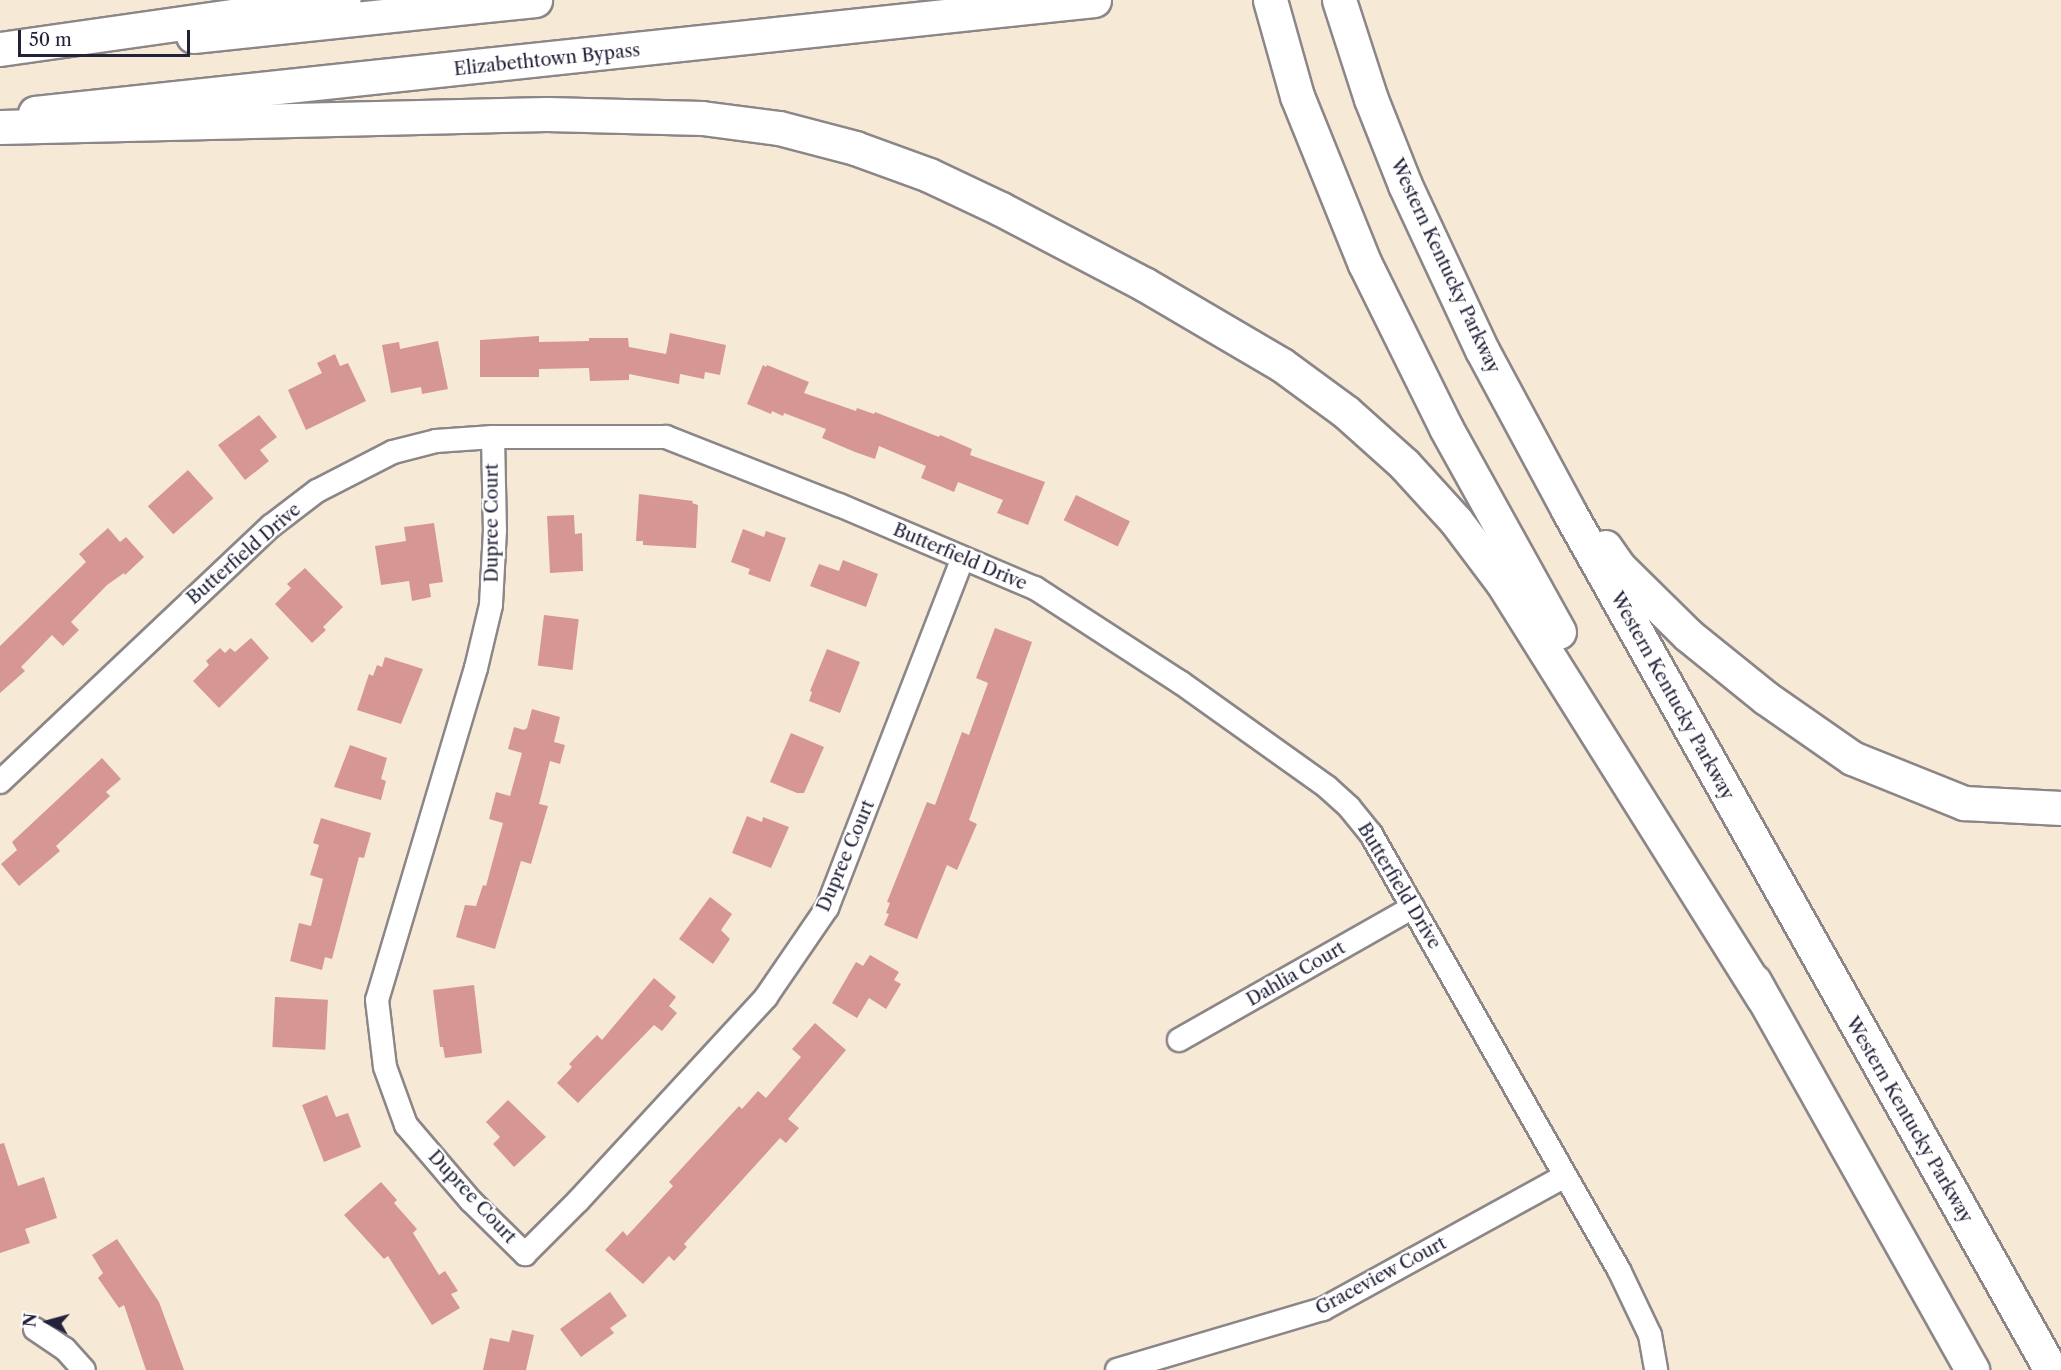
<!DOCTYPE html>
<style>
body{margin:0}
#map{position:relative;width:2061px;height:1370px;overflow:hidden;background:#f6ead6;font-family:"Libre Caslon Text",serif}
div>[style]{position:absolute}
.building>*{inset:0;background:#d69694;transform-origin:0 0}
.roads{filter:drop-shadow(2px 0 #8c8688) drop-shadow(-2px 0 #8c8688) drop-shadow(0 2px #8c8688) drop-shadow(0 -2px #8c8688)}
.minor>*{height:22px;margin:-11px;padding:0 11px;transform-origin:11px;border-radius:11px;background:#fff}
.trunk>*{height:33px;margin:-16.5px;padding:0 16.5px;transform-origin:16.5px;border-radius:16.5px;background:#fff}
.motorway>*{height:33px;margin:-16.5px;padding:0 16.5px;transform-origin:16.5px;border-radius:16.5px;background:#fff}
span{translate:-50% -50%;white-space:nowrap;text-align:center;line-height:1.15;-webkit-text-stroke:4.5px #fff;paint-order:stroke}
.street-label{font-size:18px;color:#22223b}
.north{position:absolute;left:18px;top:1292px;width:60px;height:60px;-webkit-text-stroke:4px #fff;paint-order:stroke;rotate:276deg;font-size:16px;font-weight:700;line-height:24px;text-align:center;color:#22223b}
.north::after{content:'';display:block;margin:auto;width:21px;height:27px;background:#22223b;clip-path:polygon(50% 0,100% 100%,50% 72%,0 100%)}
.scale{position:absolute;left:18px;top:30px;width:172px;height:27px;box-sizing:border-box;border:3px solid #22223b;border-top:0;padding-left:8px;font-size:18px;line-height:21px;white-space:nowrap;color:#22223b;-webkit-text-stroke:4px #fff;paint-order:stroke}
</style>
<div id="map">
<div class="building">
<div style="clip-path:polygon(670px 333px,726px 345px,720px 375px,705px 372px,704px 379px,680px 374px,679px 384px,629px 374px,629px 380px,590px 381px,589px 368px,539px 369px,539px 377px,480px 377px,480px 340px,539px 336px,539px 342px,589px 341px,589px 338px,628px 338px,629px 347px,666px 354px)"></div>
<div style="clip-path:polygon(438px 341px,448px 389px,422px 394px,421px 387px,391px 393px,382px 345px,399px 342px,400px 349px)"></div>
<div style="clip-path:polygon(335px 354px,340px 366px,348px 363px,366px 401px,306px 430px,288px 390px,322px 373px,317px 363px)"></div>
<div style="clip-path:polygon(763px 365px,766px 367px,767px 365px,809px 382px,804px 393px,856px 411px,857px 408px,874px 414px,875px 412px,939px 437px,940px 435px,972px 449px,970px 455px,1045px 482px,1028px 525px,997px 513px,1003px 500px,958px 482px,954px 492px,921px 478px,926px 466px,879px 446px,875px 459px,855px 452px,822px 438px,826px 429px,784px 413px,783px 416px,772px 411px,771px 414px,747px 404px)"></div>
<div style="clip-path:polygon(259px 415px,277px 437px,260px 450px,269px 461px,245px 480px,218px 445px)"></div>
<div style="left:188px;top:470px;width:38px;height:54px;rotate:48deg"></div>
<div style="clip-path:polygon(639px 494px,693px 501px,692px 503px,698px 505px,696px 548px,643px 545px,643px 541px,636px 541px)"></div>
<div style="left:1076px;top:495px;width:60px;height:28px;rotate:26deg"></div>
<div style="clip-path:polygon(574px 515px,575px 534px,582px 533px,583px 571px,550px 573px,547px 516px)"></div>
<div style="clip-path:polygon(434px 523px,443px 582px,429px 584px,431px 597px,412px 601px,409px 581px,381px 585px,375px 546px,406px 541px,404px 527px)"></div>
<div style="clip-path:polygon(108px 528px,120px 542px,126px 537px,144px 557px,125px 575px,124px 573px,107px 585px,71px 622px,79px 630px,63px 646px,52px 635px,21px 667px,25px 671px,0 693px,0 646px,86px 562px,79px 554px)"></div>
<div style="clip-path:polygon(743px 529px,764px 537px,766px 531px,786px 538px,770px 582px,748px 574px,750px 569px,731px 562px)"></div>
<div style="clip-path:polygon(843px 560px,878px 574px,866px 607px,810px 586px,819px 564px,839px 571px)"></div>
<div style="clip-path:polygon(305px 568px,343px 607px,323px 627px,326px 630px,312px 643px,275px 604px,291px 588px,287px 584px)"></div>
<div style="left:544px;top:615px;width:35px;height:51px;rotate:7deg"></div>
<div style="clip-path:polygon(995px 628px,1032px 642px,969px 820px,977px 824px,957px 870px,947px 865px,917px 939px,884px 925px,889px 914px,886px 913px,890px 903px,887px 902px,927px 802px,935px 805px,962px 732px,969px 735px,988px 683px,976px 678px)"></div>
<div style="clip-path:polygon(251px 638px,269px 658px,219px 708px,193px 681px,209px 665px,206px 661px,220px 648px,225px 653px,230px 648px,235px 652px)"></div>
<div style="clip-path:polygon(827px 649px,860px 662px,840px 713px,809px 701px,812px 692px,810px 691px)"></div>
<div style="clip-path:polygon(385px 657px,423px 669px,401px 724px,357px 710px,369px 674px,373px 676px,377px 665px,382px 667px)"></div>
<div style="clip-path:polygon(532px 709px,560px 717px,554px 742px,565px 745px,560px 764px,550px 761px,539px 804px,548px 806px,531px 864px,521px 861px,495px 949px,456px 937px,465px 905px,476px 906px,483px 885px,486px 886px,503px 823px,489px 819px,496px 792px,510px 796px,522px 753px,508px 749px,514px 727px,524px 730px,527px 728px)"></div>
<div style="clip-path:polygon(791px 733px,824px 747px,804px 793px,797px 793px,770px 782px)"></div>
<div style="clip-path:polygon(350px 745px,387px 758px,381px 779px,386px 781px,381px 800px,334px 787px)"></div>
<div style="clip-path:polygon(102px 758px,121px 779px,106px 792px,110px 796px,56px 846px,60px 851px,19px 886px,1px 864px,17px 850px,12px 842px)"></div>
<div style="clip-path:polygon(747px 816px,762px 822px,763px 817px,789px 827px,771px 868px,732px 853px)"></div>
<div style="clip-path:polygon(321px 818px,371px 833px,364px 858px,359px 857px,332px 959px,325px 957px,322px 970px,290px 961px,299px 923px,311px 926px,323px 879px,310px 875px,319px 845px,313px 843px)"></div>
<div style="clip-path:polygon(710px 897px,732px 914px,721px 930px,730px 939px,713px 964px,679px 939px)"></div>
<div style="clip-path:polygon(870px 955px,899px 972px,894px 980px,901px 984px,886px 1009px,869px 998px,857px 1018px,832px 1003px,856px 962px,863px 966px)"></div>
<div style="clip-path:polygon(654px 978px,676px 997px,669px 1006px,677px 1013px,662px 1031px,654px 1025px,578px 1103px,557px 1083px,572px 1067px,569px 1064px,597px 1035px,602px 1040px)"></div>
<div style="clip-path:polygon(474px 985px,482px 1053px,445px 1058px,443px 1047px,440px 1047px,433px 990px)"></div>
<div style="left:275px;top:997px;width:53px;height:50px;rotate:3deg"></div>
<div style="clip-path:polygon(815px 1023px,846px 1050px,788px 1119px,799px 1128px,786px 1143px,780px 1138px,684px 1244px,687px 1247px,674px 1261px,669px 1256px,643px 1284px,605px 1250px,623px 1231px,627px 1236px,673px 1186px,669px 1182px,739px 1106px,742px 1109px,758px 1091px,766px 1098px,801px 1057px,792px 1049px)"></div>
<div style="clip-path:polygon(327px 1095px,336px 1117px,348px 1113px,361px 1147px,324px 1162px,302px 1105px)"></div>
<div style="clip-path:polygon(508px 1100px,546px 1137px,514px 1167px,493px 1144px,500px 1137px,486px 1122px)"></div>
<div style="clip-path:polygon(4px 1143px,18px 1186px,44px 1177px,57px 1218px,25px 1229px,30px 1243px,0 1253px,0 1144px)"></div>
<div style="clip-path:polygon(381px 1182px,397px 1200px,394px 1203px,417px 1229px,413px 1233px,439px 1275px,445px 1271px,458px 1291px,451px 1294px,460px 1308px,432px 1325px,388px 1256px,384px 1259px,344px 1215px)"></div>
<div style="clip-path:polygon(117px 1239px,159px 1302px,184px 1370px,146px 1370px,124px 1305px,119px 1308px,98px 1278px,103px 1273px,92px 1255px)"></div>
<div style="clip-path:polygon(610px 1292px,627px 1316px,610px 1328px,614px 1333px,581px 1357px,560px 1329px)"></div>
<div style="clip-path:polygon(512px 1330px,534px 1335px,526px 1370px,483px 1370px,490px 1338px,509px 1342px)"></div>
</div>
<div class="roads">
<div class="minor">
<div style="left:493px;top:437px;width:93px;rotate:88.8deg"></div>
<div style="left:495px;top:530px;width:75px;rotate:93.1deg"></div>
<div style="left:491px;top:605px;width:65px;rotate:103.4deg"></div>
<div style="left:476px;top:668px;width:346px;rotate:106.6deg"></div>
<div style="left:377px;top:1000px;width:67px;rotate:83.2deg"></div>
<div style="left:385px;top:1067px;width:62px;rotate:70.1deg"></div>
<div style="left:406px;top:1125px;width:100px;rotate:49.5deg"></div>
<div style="left:471px;top:1201px;width:76px;rotate:44.5deg"></div>
<div style="left:525px;top:1254px;width:76px;rotate:-45deg"></div>
<div style="left:579px;top:1200px;width:276px;rotate:-47.3deg"></div>
<div style="left:766px;top:997px;width:108px;rotate:-55.6deg"></div>
<div style="left:827px;top:908px;width:375px;rotate:-68.8deg"></div>
<div style="left:0;top:782px;width:373px;rotate:-43.4deg"></div>
<div style="left:271px;top:526px;width:58px;rotate:-37.3deg"></div>
<div style="left:317px;top:491px;width:85px;rotate:-27.2deg"></div>
<div style="left:393px;top:452px;width:44px;rotate:-14.3deg"></div>
<div style="left:436px;top:441px;width:57px;rotate:-4deg"></div>
<div style="left:493px;top:437px;width:173px"></div>
<div style="left:666px;top:437px;width:186px;rotate:21.5deg"></div>
<div style="left:839px;top:505px;width:213px;rotate:23deg"></div>
<div style="left:1035px;top:588px;width:173px;rotate:33deg"></div>
<div style="left:1180px;top:682px;width:181px;rotate:35.5deg"></div>
<div style="left:1327px;top:787px;width:30px;rotate:42deg"></div>
<div style="left:1349px;top:807px;width:35px;rotate:51deg"></div>
<div style="left:1371px;top:834px;width:502px;rotate:60.37deg"></div>
<div style="left:1619px;top:1270px;width:72px;rotate:64.5deg"></div>
<div style="left:1650px;top:1335px;width:36px;rotate:80deg"></div>
<div style="left:1179px;top:1040px;width:269px;rotate:-29.6deg"></div>
<div style="left:35px;top:1329px;width:36px;rotate:34deg"></div>
<div style="left:65px;top:1349px;width:28px;rotate:48deg"></div>
<div style="left:1117px;top:1370px;width:215px;rotate:-16.5deg"></div>
<div style="left:1323px;top:1309px;width:276px;rotate:-28.8deg"></div>
</div>
<div class="trunk">
<div style="left:193px;top:36px;width:344px;rotate:-6deg"></div>
<div style="left:35px;top:113px;width:1065px;rotate:-6.09deg"></div>
</div>
<div class="motorway">
<div style="left:1270px;top:0;width:100px;rotate:74.3deg"></div>
<div style="left:1297px;top:96px;width:181px;rotate:68deg"></div>
<div style="left:1365px;top:264px;width:183px;rotate:63.7deg"></div>
<div style="left:1446px;top:428px;width:233px;rotate:61deg"></div>
<div style="left:1339px;top:0;width:104px;rotate:72.1deg"></div>
<div style="left:1371px;top:99px;width:92px;rotate:68.4deg"></div>
<div style="left:1405px;top:185px;width:182px;rotate:65deg"></div>
<div style="left:1482px;top:350px;width:182px;rotate:61.7deg"></div>
<div style="left:1568px;top:510px;width:986px;rotate:60.68deg"></div>
<div style="left:0;top:49px;width:347px;rotate:-8.1deg"></div>
<div style="left:0;top:127px;width:547px;rotate:-1.36deg"></div>
<div style="left:547px;top:114px;width:155px;rotate:1.5deg"></div>
<div style="left:702px;top:118px;width:78px;rotate:7.4deg"></div>
<div style="left:779px;top:128px;width:79px;rotate:14.7deg"></div>
<div style="left:855px;top:148px;width:79px;rotate:20deg"></div>
<div style="left:929px;top:175px;width:80px;rotate:25.3deg"></div>
<div style="left:1001px;top:209px;width:161px;rotate:27.7deg"></div>
<div style="left:1144px;top:284px;width:160px;rotate:30.4deg"></div>
<div style="left:1282px;top:365px;width:79px;rotate:36.3deg"></div>
<div style="left:1346px;top:412px;width:78px;rotate:41.9deg"></div>
<div style="left:1404px;top:464px;width:77px;rotate:47.6deg"></div>
<div style="left:1456px;top:521px;width:76px;rotate:53deg"></div>
<div style="left:1502px;top:582px;width:492px;rotate:57.9deg"></div>
<div style="left:1605px;top:547px;width:24px;rotate:55deg"></div>
<div style="left:1619px;top:567px;width:97px;rotate:44.6deg"></div>
<div style="left:1688px;top:635px;width:100px;rotate:38.9deg"></div>
<div style="left:1766px;top:698px;width:105px;rotate:34.9deg"></div>
<div style="left:1852px;top:758px;width:121px;rotate:21.9deg"></div>
<div style="left:1964px;top:803px;width:97px;rotate:3deg"></div>
<div style="left:1754px;top:981px;width:446px;rotate:60.7deg"></div>
</div>
</div>
<div class="street-label">
<span style="left:547px;top:60px;rotate:-6deg">Elizabethtown Bypass</span>
<span style="left:1445px;top:266px;rotate:65deg">Western Kentucky Parkway</span>
<span style="left:492px;top:523px;rotate:-90deg">Dupree Court</span>
<span style="left:244px;top:554px;rotate:-41deg">Butterfield Drive</span>
<span style="left:960px;top:557px;rotate:23deg">Butterfield Drive</span>
<span style="left:1672px;top:696px;rotate:61deg">Western Kentucky Parkway</span>
<span style="left:846px;top:856px;rotate:-67deg">Dupree Court</span>
<span style="left:1399px;top:886px;rotate:59deg">Butterfield Drive</span>
<span style="left:1296px;top:974px;rotate:-30deg">Dahlia Court</span>
<span style="left:1909px;top:1120px;rotate:60deg">Western Kentucky Parkway</span>
<span style="left:472px;top:1197px;rotate:47deg">Dupree Court</span>
<span style="left:1381px;top:1276px;rotate:-28deg">Graceview Court</span>
</div>
<div class="north">N</div>
<div class="scale">50 m</div>
</div>
